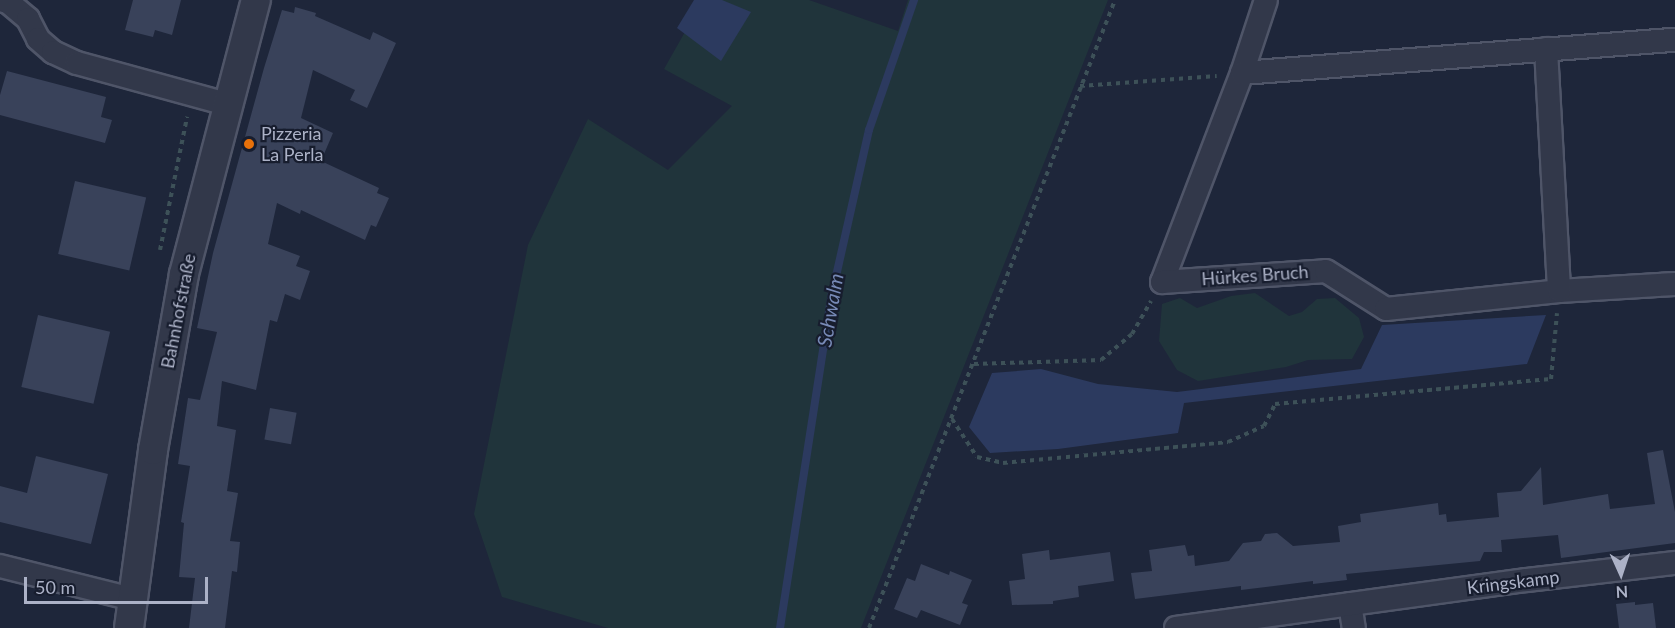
<!DOCTYPE html>
<meta charset="utf-8">
<style>
body{margin:0}
#map{position:relative;width:1675px;height:628px;overflow:hidden;background:#1e263a;font-family:Lato,sans-serif}
div>[style]{position:absolute}
.green>*{inset:0;background:#20343b}
.water>*{inset:0;background:#2c3a5f}
.stream>*{height:8px;margin:-4px;padding:0 4px;transform-origin:4px;border-radius:4px;background:#2c3a5f}
.building>*{inset:0;background:#39425a;transform-origin:0 0}
.path>*{height:4px;margin-top:-2px;transform-origin:0;background:repeating-linear-gradient(90deg,#3d5158 0 4.5px,transparent 0 9px)}
.roads{filter:drop-shadow(2px 0 #4f5568) drop-shadow(-2px 0 #4f5568) drop-shadow(0 2px #4f5568) drop-shadow(0 -2px #4f5568)}
.minor>*{height:22px;margin:-11px;padding:0 11px;transform-origin:11px;border-radius:11px;background:#32384a}
.tertiary>*{height:28px;margin:-14px;padding:0 14px;transform-origin:14px;border-radius:14px;background:#32384a}
.dots>*{width:16px;height:16px;translate:-50% -50%;box-sizing:border-box;border:3px solid #171d2e;border-radius:50%}
span{translate:-50% -50%;white-space:nowrap;text-align:center;line-height:1.15;-webkit-text-stroke:4.5px #171d2e;paint-order:stroke}
.poi-label{font-size:18px;color:#acb2c7}
.left{translate:0 -50%;text-align:left}
.street-label{font-size:18px;color:#acb2c7}
.water-label{font-size:20px;color:#788ab7;font-style:italic}
.north{position:absolute;left:1591px;top:544px;width:60px;height:60px;-webkit-text-stroke:4px #171d2e;paint-order:stroke;rotate:177deg;font-size:16px;font-weight:700;line-height:24px;text-align:center;color:#acb2c7}
.north::after{content:'';display:block;margin:auto;width:21px;height:27px;background:#acb2c7;clip-path:polygon(50% 0,100% 100%,50% 72%,0 100%)}
.scale{position:absolute;left:24px;top:577px;width:184px;height:27px;box-sizing:border-box;border:3px solid #acb2c7;border-top:0;padding-left:8px;font-size:18px;line-height:21px;white-space:nowrap;color:#acb2c7;-webkit-text-stroke:4px #171d2e;paint-order:stroke}
</style>
<div id="map">
<div class="green">
<div style="clip-path:polygon(703px 0,809px 0,898px 31px,908px 0,1108px 0,861px 628px,608px 628px,502px 597px,474px 514px,528px 245px,588px 119px,668px 170px,732px 106px,664px 69px)"></div>
<div style="clip-path:polygon(1255px 293px,1289px 316px,1302px 312px,1317px 299px,1335px 298px,1359px 318px,1364px 337px,1352px 359px,1308px 360px,1286px 367px,1198px 381px,1177px 370px,1159px 341px,1162px 304px,1180px 298px,1197px 308px,1231px 296px)"></div>
</div>
<div class="water">
<div style="clip-path:polygon(694px 0,722px 0,751px 12px,721px 61px,677px 28px)"></div>
<div style="clip-path:polygon(1546px 315px,1527px 364px,1184px 403px,1178px 433px,1058px 449px,990px 453px,969px 427px,992px 373px,1041px 369px,1098px 384px,1177px 392px,1361px 369px,1382px 325px)"></div>
</div>
<div class="stream">
<div style="left:780px;top:628px;width:338px;rotate:-81.2deg"></div>
<div style="left:832px;top:294px;width:168px;rotate:-77.3deg"></div>
<div style="left:869px;top:130px;width:138px;rotate:-70.9deg"></div>
</div>
<div class="building">
<div style="clip-path:polygon(133px 0,181px 0,172px 35px,155px 30px,153px 37px,125px 30px)"></div>
<div style="clip-path:polygon(295px 7px,316px 13px,315px 16px,370px 40px,373px 32px,396px 43px,367px 108px,350px 100px,355px 90px,313px 70px,301px 118px,333px 133px,321px 161px,379px 188px,377px 193px,389px 198px,376px 227px,371px 225px,365px 240px,301px 210px,300px 214px,277px 203px,268px 244px,300px 256px,296px 266px,310px 271px,300px 300px,285px 294px,277px 322px,270px 320px,256px 390px,222px 381px,217px 426px,236px 430px,227px 491px,238px 493px,230px 541px,240px 542px,237px 572px,232px 571px,225px 628px,189px 628px,195px 578px,179px 577px,184px 523px,181px 522px,190px 466px,178px 464px,188px 398px,200px 400px,217px 332px,197px 328px,213px 253px,264px 68px,282px 10px,294px 13px)"></div>
<div style="clip-path:polygon(7px 71px,106px 97px,101px 117px,112px 120px,105px 143px,0 115px,0 95px)"></div>
<div style="left:75px;top:181px;width:73px;height:75px;rotate:13deg"></div>
<div style="left:38px;top:315px;width:74px;height:74px;rotate:13deg"></div>
<div style="left:270px;top:408px;width:27px;height:32px;rotate:10deg"></div>
<div style="clip-path:polygon(1663px 450px,1675px 512px,1675px 543px,1561px 558px,1558px 535px,1501px 540px,1502px 552px,1484px 552px,1480px 561px,1346px 574px,1347px 580px,1313px 584px,1313px 581px,1241px 590px,1241px 586px,1135px 599px,1131px 573px,1152px 571px,1149px 550px,1185px 545px,1188px 556px,1194px 555px,1195px 566px,1229px 561px,1243px 543px,1261px 541px,1265px 534px,1277px 533px,1293px 546px,1340px 542px,1338px 526px,1361px 522px,1360px 514px,1438px 503px,1439px 515px,1446px 514px,1447px 522px,1499px 517px,1497px 493px,1521px 491px,1541px 467px,1543px 505px,1608px 494px,1610px 509px,1655px 504px,1647px 453px)"></div>
<div style="clip-path:polygon(36px 456px,108px 474px,91px 544px,0 522px,0 486px,27px 493px)"></div>
<div style="clip-path:polygon(1049px 550px,1050px 560px,1110px 552px,1114px 581px,1078px 586px,1079px 597px,1053px 601px,1053px 604px,1012px 605px,1009px 581px,1025px 579px,1022px 554px)"></div>
<div style="clip-path:polygon(921px 564px,949px 575px,950px 571px,972px 580px,962px 603px,968px 605px,960px 625px,921px 610px,917px 618px,894px 609px,907px 578px,915px 581px)"></div>
<div style="clip-path:polygon(1635px 602px,1635px 605px,1653px 603px,1656px 628px,1619px 628px,1616px 604px)"></div>
</div>
<div class="path">
<div style="left:1080px;top:86px;width:137px;rotate:-4.2deg"></div>
<div style="left:160px;top:250px;width:136px;rotate:-78.5deg"></div>
<div style="left:974px;top:364px;width:127px;rotate:-1.8deg"></div>
<div style="left:1101px;top:360px;width:40px;rotate:-40deg"></div>
<div style="left:1132px;top:334px;width:38px;rotate:-60deg"></div>
<div style="left:952px;top:419px;width:45px;rotate:56.7deg"></div>
<div style="left:977px;top:457px;width:27px;rotate:13deg"></div>
<div style="left:1003px;top:463px;width:226px;rotate:-5.3deg"></div>
<div style="left:1228px;top:442px;width:39px;rotate:-24deg"></div>
<div style="left:1264px;top:426px;width:25px;rotate:-63deg"></div>
<div style="left:1275px;top:404px;width:277px;rotate:-5.2deg"></div>
<div style="left:1551px;top:379px;width:66px;rotate:-84.8deg"></div>
<div style="left:869px;top:628px;width:674px;rotate:-68.61deg"></div>
</div>
<div class="roads">
<div class="minor">
<div style="left:0;top:0;width:8px;rotate:14deg"></div>
<div style="left:8px;top:2px;width:26px;rotate:40deg"></div>
<div style="left:28px;top:19px;width:22px;rotate:63deg"></div>
<div style="left:38px;top:39px;width:20px;rotate:41deg"></div>
<div style="left:53px;top:52px;width:26px;rotate:25deg"></div>
<div style="left:77px;top:63px;width:156px;rotate:15.3deg"></div>
<div style="left:1266px;top:0;width:77px;rotate:108.2deg"></div>
<div style="left:1242px;top:73px;width:224px;rotate:110.9deg"></div>
<div style="left:1162px;top:282px;width:164px;rotate:-3.8deg"></div>
<div style="left:1326px;top:271px;width:71px;rotate:32.3deg"></div>
<div style="left:1386px;top:309px;width:174px;rotate:-5.9deg"></div>
<div style="left:1559px;top:291px;width:116px;rotate:-3.5deg"></div>
<div style="left:1546px;top:49px;width:242px;rotate:86.9deg"></div>
<div style="left:1242px;top:73px;width:434px;rotate:-4.4deg"></div>
<div style="left:0;top:566px;width:136px;rotate:14deg"></div>
<div style="left:1350px;top:604px;width:24px;rotate:81deg"></div>
<div style="left:1176px;top:628px;width:354px;rotate:-7.8deg"></div>
<div style="left:1527px;top:580px;width:149px;rotate:-6.6deg"></div>
</div>
<div class="tertiary">
<div style="left:129px;top:628px;width:180px;rotate:-82.3deg"></div>
<div style="left:153px;top:450px;width:179px;rotate:-80deg"></div>
<div style="left:184px;top:274px;width:283px;rotate:-75.3deg"></div>
</div>
</div>
<div class="dots">
<div style="left:249px;top:144px;background:#e8710a"></div>
</div>
<div class="poi-label">
<span class="left" style="left:261px;top:144px">Pizzeria<br>La Perla</span>
</div>
<div class="street-label">
<span style="left:1255px;top:275px;rotate:-4deg">Hürkes Bruch</span>
<span style="left:178px;top:311px;rotate:-79deg">Bahnhofstraße</span>
<span style="left:1513px;top:582px;rotate:-7deg">Kringskamp</span>
</div>
<div class="water-label">
<span style="left:830px;top:310px;rotate:-80deg">Schwalm</span>
</div>
<div class="north">N</div>
<div class="scale">50 m</div>
</div>
